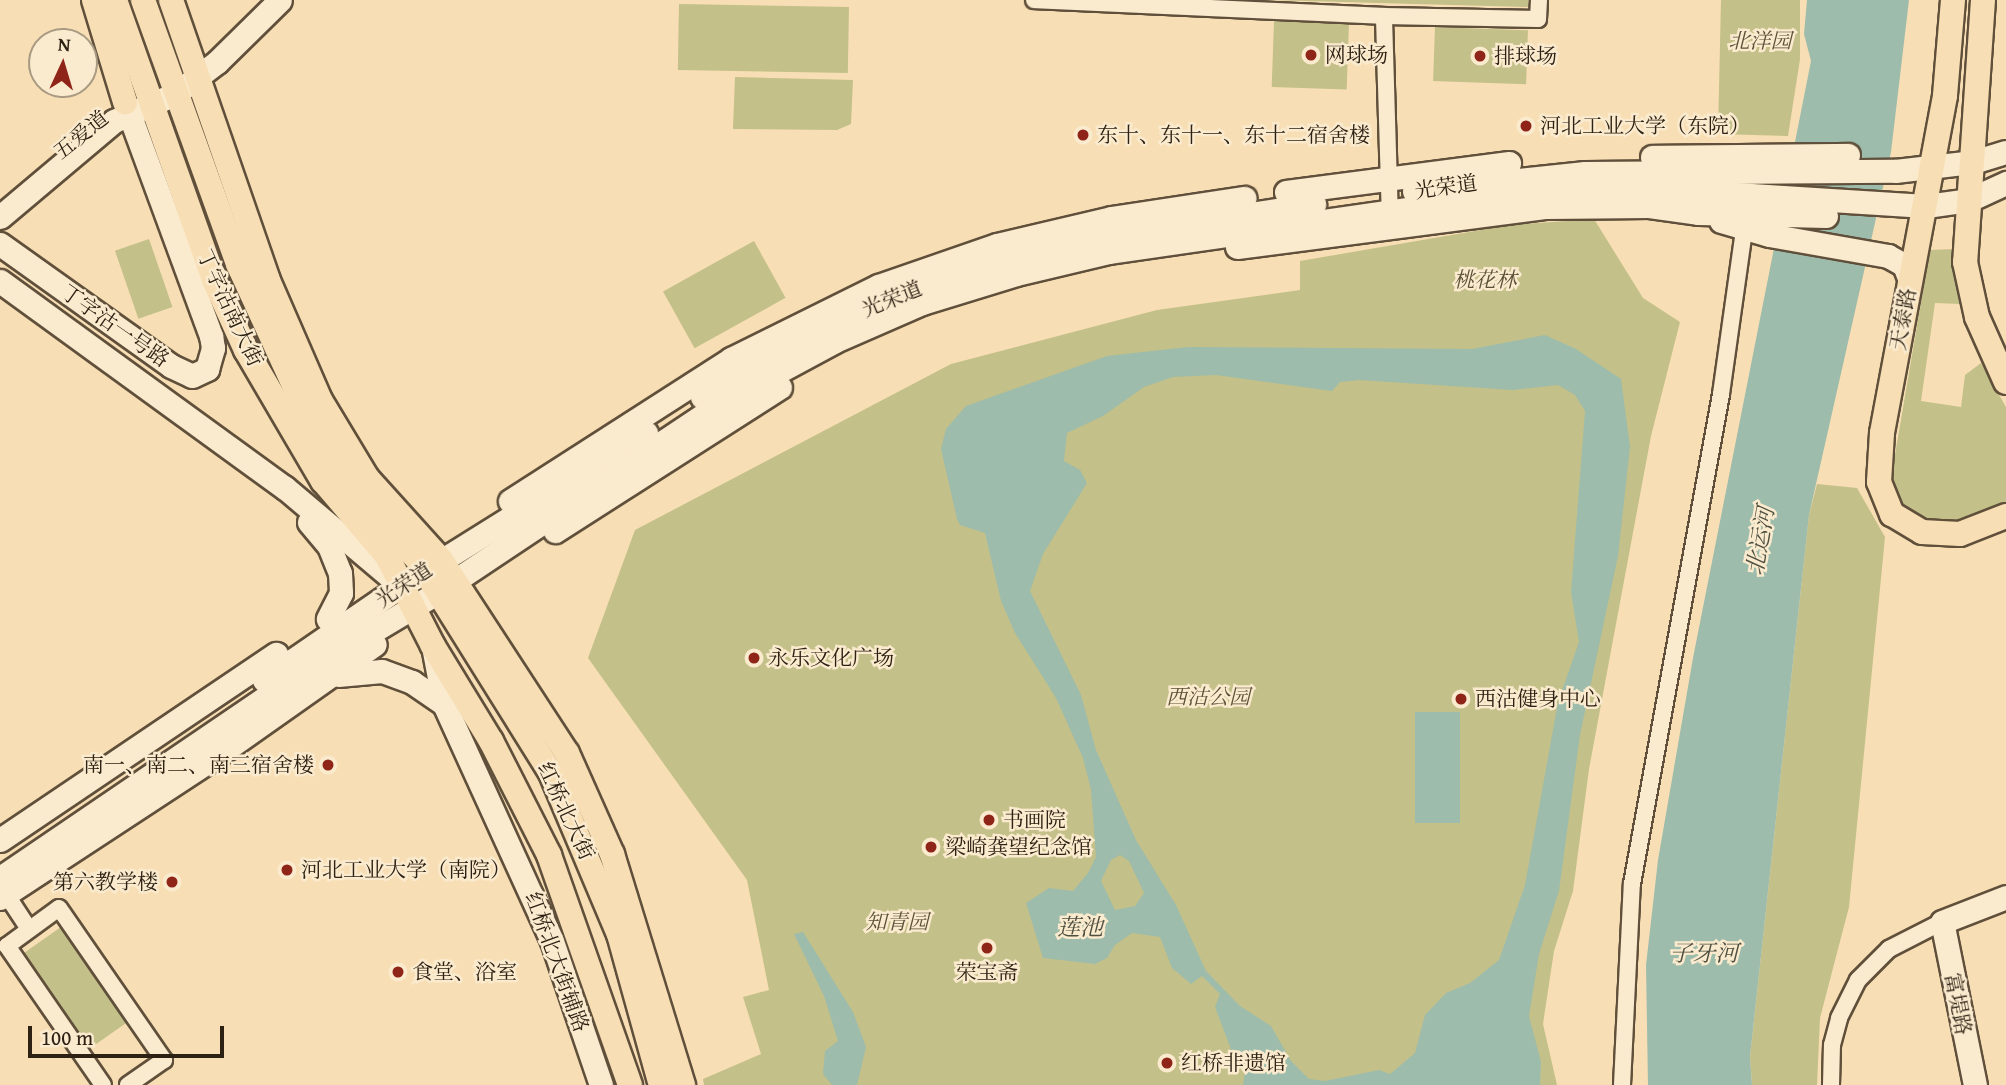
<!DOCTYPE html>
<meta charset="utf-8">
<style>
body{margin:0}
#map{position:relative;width:2006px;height:1085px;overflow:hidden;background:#f8deb4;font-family:"Gentium Book Plus","Noto Serif SC",serif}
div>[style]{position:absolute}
.green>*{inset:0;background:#c3c089;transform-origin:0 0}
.water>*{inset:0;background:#9dbcab;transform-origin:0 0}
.roads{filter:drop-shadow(2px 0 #60503b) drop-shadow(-2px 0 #60503b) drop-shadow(0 2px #60503b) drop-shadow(0 -2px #60503b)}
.street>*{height:16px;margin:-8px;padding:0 8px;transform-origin:8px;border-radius:8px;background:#faeace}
.secondary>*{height:23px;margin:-11.5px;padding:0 11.5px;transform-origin:11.5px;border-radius:11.5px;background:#faeace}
.primary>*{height:24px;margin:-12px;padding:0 12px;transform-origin:12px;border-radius:12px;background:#f8deb4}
.dots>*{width:19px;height:19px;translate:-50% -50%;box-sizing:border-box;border:4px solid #faeace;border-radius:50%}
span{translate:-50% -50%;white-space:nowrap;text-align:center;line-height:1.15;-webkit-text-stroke:5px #faeace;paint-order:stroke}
.park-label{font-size:21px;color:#5a5136;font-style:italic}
.poi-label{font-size:21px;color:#2d2113}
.left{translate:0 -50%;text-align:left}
.right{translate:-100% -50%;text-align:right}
.street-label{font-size:21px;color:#2d2113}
.water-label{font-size:23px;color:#4f5041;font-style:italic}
.north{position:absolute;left:28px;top:28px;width:70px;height:70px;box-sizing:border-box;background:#faeace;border:2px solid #a89a83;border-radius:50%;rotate:4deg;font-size:19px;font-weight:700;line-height:28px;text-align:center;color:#2d2113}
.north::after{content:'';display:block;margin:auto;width:24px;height:32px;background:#8f2418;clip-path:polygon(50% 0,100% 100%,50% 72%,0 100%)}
.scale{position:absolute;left:28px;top:1026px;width:196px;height:32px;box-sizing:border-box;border:4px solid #2d2113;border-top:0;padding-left:9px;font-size:21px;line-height:24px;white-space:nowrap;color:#2d2113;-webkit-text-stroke:5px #faeace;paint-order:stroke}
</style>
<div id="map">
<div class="green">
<div style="clip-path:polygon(1267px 0,1530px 0,1530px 7px)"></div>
<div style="clip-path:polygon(1721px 0,1800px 0,1800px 59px,1788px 136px,1718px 134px)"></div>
<div style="left:679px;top:4px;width:170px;height:66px;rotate:1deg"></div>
<div style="left:1274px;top:21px;width:75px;height:66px;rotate:2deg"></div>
<div style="left:1435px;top:27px;width:93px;height:54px;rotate:2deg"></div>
<div style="clip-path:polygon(735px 77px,853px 80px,851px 124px,837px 130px,733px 129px)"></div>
<div style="clip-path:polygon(1594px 219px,1643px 298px,1680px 322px,1651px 436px,1589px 769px,1573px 891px,1554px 951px,1543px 1024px,1557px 1085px,704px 1085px,703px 1079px,761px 1054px,743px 997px,769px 990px,747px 880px,588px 658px,635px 530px,951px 364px,1157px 310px,1300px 290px,1300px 261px,1510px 225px)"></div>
<div style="left:149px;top:239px;width:72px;height:36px;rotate:71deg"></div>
<div style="left:754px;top:241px;width:65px;height:104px;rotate:61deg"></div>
<div style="clip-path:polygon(1955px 249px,1961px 304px,1935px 303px,1921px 401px,1961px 407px,1965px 375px,1981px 363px,2006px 407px,2006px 505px,1958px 525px,1940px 528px,1903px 512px,1891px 478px,1930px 250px)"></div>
<div style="clip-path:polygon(1817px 484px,1857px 488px,1885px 537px,1849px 907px,1820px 1018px,1817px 1085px,1752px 1085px,1750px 1057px,1809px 515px)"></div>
<div style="left:61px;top:927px;width:116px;height:50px;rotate:55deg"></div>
</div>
<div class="water">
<div style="clip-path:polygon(1807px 0,1909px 0,1891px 152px,1809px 515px,1750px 1057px,1752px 1085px,1648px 1085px,1646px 965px,1658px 860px,1693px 658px,1811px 61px,1804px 34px)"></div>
<div style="clip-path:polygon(evenodd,1545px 335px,1576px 349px,1621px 379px,1630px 447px,1618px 556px,1580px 735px,1559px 891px,1539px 954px,1529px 1016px,1541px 1062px,1540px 1085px,1243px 1085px,1246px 1064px,1235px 1060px,1215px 1007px,1220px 994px,1202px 976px,1191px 984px,1172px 968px,1160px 937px,1132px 933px,1115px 945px,1107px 958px,1095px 964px,1043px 958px,1026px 903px,1049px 888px,1073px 891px,1088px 873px,1096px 857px,1091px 790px,1083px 758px,1056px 698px,1015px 633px,1001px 601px,985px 533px,960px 525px,957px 519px,941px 449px,946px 429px,966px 406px,1107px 356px,1188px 347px,1472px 349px,1545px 335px,1216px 375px,1332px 391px,1340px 382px,1359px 380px,1513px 390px,1558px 385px,1575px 395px,1585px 411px,1571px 592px,1579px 642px,1558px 702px,1525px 885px,1499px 960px,1470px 983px,1446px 993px,1425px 1015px,1415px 1053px,1390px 1074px,1379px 1070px,1325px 1081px,1309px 1079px,1291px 1061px,1271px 1026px,1240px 1006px,1206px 971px,1176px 905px,1136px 840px,1096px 750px,1081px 695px,1030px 591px,1043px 554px,1087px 483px,1080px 470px,1064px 461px,1067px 433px,1103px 416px,1144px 387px,1173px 377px,1216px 375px,1545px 335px,1120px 855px,1129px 861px,1144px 893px,1135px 906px,1115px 910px,1101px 881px,1111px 860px,1120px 855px)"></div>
<div style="left:1415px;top:712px;width:45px;height:111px"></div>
<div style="clip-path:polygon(803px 932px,853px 1012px,866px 1047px,857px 1085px,832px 1085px,823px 1074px,825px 1051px,838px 1041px,824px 996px,794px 934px)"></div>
</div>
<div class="roads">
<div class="street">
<div style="left:1034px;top:0;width:350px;rotate:2.6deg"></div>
<div style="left:1390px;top:220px;width:204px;rotate:-91.7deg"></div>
<div style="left:1384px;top:16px;width:154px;rotate:1.1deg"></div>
<div style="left:1538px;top:19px;width:19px;rotate:-87deg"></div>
<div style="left:6px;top:894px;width:42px;rotate:56.7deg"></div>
<div style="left:103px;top:1085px;width:169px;rotate:-124.6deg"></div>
<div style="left:7px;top:946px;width:64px;rotate:-36.2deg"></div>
<div style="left:59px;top:908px;width:185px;rotate:55.4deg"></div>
<div style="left:164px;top:1060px;width:44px;rotate:145.2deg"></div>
<div style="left:1622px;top:1085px;width:201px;rotate:-87.2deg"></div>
<div style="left:1632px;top:884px;width:498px;rotate:-79.7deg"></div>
<div style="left:1721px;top:394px;width:166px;rotate:-82deg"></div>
<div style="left:1831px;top:1085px;width:40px;rotate:-88.6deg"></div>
<div style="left:1832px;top:1045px;width:28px;rotate:-75deg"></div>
<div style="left:1839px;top:1018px;width:42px;rotate:-63.4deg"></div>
<div style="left:1858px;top:980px;width:44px;rotate:-45deg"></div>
<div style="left:1889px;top:949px;width:59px;rotate:-27deg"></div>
</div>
<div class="secondary">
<div style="left:1652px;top:157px;width:196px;rotate:-0.6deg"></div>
<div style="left:1414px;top:191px;width:172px;rotate:-6deg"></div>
<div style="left:1585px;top:173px;width:310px;rotate:-0.4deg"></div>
<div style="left:1895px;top:171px;width:79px;rotate:-6.6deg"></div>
<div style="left:1973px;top:162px;width:34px;rotate:-17deg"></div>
<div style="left:1286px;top:192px;width:225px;rotate:-7.4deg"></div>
<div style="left:0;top:217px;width:149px;rotate:-40.1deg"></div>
<div style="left:114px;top:121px;width:67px;rotate:-23.9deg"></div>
<div style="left:175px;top:94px;width:53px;rotate:-37.3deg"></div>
<div style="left:217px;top:62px;width:88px;rotate:-44.5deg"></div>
<div style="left:1721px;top:221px;width:50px;rotate:16.3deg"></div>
<div style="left:1769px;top:235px;width:121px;rotate:10deg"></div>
<div style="left:1888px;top:256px;width:18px;rotate:29deg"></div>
<div style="left:1904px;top:265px;width:17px;rotate:69deg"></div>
<div style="left:0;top:244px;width:210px;rotate:35.5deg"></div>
<div style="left:171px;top:366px;width:23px;rotate:25deg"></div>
<div style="left:192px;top:376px;width:17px;rotate:-25deg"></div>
<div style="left:207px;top:369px;width:22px;rotate:-74deg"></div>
<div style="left:213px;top:348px;width:12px;rotate:-99deg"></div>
<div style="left:211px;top:336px;width:249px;rotate:-110.2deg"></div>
<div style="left:1237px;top:247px;width:312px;rotate:-7.4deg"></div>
<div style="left:1546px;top:207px;width:103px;rotate:-0.6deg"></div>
<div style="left:1649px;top:206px;width:49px;rotate:8.1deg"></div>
<div style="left:1698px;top:213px;width:128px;rotate:1.3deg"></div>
<div style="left:0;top:281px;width:351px;rotate:36deg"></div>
<div style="left:284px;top:487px;width:153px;rotate:40.2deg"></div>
<div style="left:702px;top:397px;width:160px;rotate:-28.8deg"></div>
<div style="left:842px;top:320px;width:128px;rotate:-21.1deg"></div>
<div style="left:961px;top:274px;width:126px;rotate:-15.7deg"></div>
<div style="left:1082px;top:240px;width:235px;rotate:-8.8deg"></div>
<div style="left:510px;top:501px;width:263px;rotate:-32.7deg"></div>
<div style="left:731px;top:359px;width:164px;rotate:-26.4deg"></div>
<div style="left:878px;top:286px;width:126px;rotate:-19deg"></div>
<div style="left:997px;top:245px;width:118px;rotate:-13.2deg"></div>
<div style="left:1112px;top:218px;width:134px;rotate:-8.6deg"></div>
<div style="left:309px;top:522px;width:31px;rotate:50deg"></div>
<div style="left:329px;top:546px;width:29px;rotate:68deg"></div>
<div style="left:340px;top:573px;width:20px;rotate:87deg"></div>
<div style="left:341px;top:593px;width:29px;rotate:117deg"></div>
<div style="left:555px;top:531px;width:267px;rotate:-32.6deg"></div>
<div style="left:433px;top:646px;width:59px;rotate:79.3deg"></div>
<div style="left:444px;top:704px;width:260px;rotate:65.5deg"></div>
<div style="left:552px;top:941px;width:152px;rotate:71.2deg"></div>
<div style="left:338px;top:675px;width:44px;rotate:-5.2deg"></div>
<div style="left:382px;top:671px;width:32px;rotate:20deg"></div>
<div style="left:412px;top:682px;width:42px;rotate:34.4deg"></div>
<div style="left:264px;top:680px;width:166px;rotate:-34.5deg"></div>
<div style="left:401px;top:586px;width:289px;rotate:-32deg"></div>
<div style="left:0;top:840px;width:333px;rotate:-34deg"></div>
<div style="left:0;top:878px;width:345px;rotate:-34.2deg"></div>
<div style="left:285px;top:684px;width:179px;rotate:-31deg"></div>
<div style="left:438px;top:592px;width:346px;rotate:-33.7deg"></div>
<div style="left:726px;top:400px;width:124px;rotate:-28.4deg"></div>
<div style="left:835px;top:341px;width:95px;rotate:-23.6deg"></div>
<div style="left:922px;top:303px;width:98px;rotate:-17.1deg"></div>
<div style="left:1016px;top:274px;width:95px;rotate:-13.4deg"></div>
<div style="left:1108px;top:252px;width:415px;rotate:-8.2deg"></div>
<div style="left:1519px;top:193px;width:169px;rotate:-0.7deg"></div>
<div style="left:1688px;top:191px;width:238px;rotate:3.6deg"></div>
<div style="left:1926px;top:206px;width:43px;rotate:-7.9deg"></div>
<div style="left:1969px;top:200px;width:41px;rotate:-24.7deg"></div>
<div style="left:0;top:898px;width:254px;rotate:-33.3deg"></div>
<div style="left:212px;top:759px;width:199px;rotate:-35.2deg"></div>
<div style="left:1975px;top:1085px;width:166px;rotate:-101.4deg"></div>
<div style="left:1942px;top:922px;width:69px;rotate:-21.3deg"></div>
</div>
<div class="primary">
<div style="left:94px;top:0;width:107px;rotate:73.1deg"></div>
<div style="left:115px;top:0;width:299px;rotate:70.5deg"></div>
<div style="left:215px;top:282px;width:75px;rotate:65.5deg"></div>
<div style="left:246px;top:350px;width:152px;rotate:59.6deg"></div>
<div style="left:323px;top:481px;width:99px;rotate:49.5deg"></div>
<div style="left:387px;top:556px;width:101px;rotate:62.9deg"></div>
<div style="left:433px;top:646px;width:111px;rotate:58.6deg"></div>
<div style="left:491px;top:741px;width:128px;rotate:63deg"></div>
<div style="left:549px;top:855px;width:244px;rotate:70.6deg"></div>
<div style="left:143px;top:0;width:281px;rotate:70.2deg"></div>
<div style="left:238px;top:264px;width:193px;rotate:65.2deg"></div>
<div style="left:319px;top:439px;width:60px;rotate:56.6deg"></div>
<div style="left:352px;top:489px;width:97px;rotate:47.1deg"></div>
<div style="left:418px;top:560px;width:249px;rotate:58deg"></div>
<div style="left:550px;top:771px;width:177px;rotate:67.1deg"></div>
<div style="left:619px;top:934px;width:157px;rotate:74.5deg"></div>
<div style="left:171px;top:0;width:294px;rotate:70.9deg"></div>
<div style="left:267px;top:278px;width:133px;rotate:66.5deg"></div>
<div style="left:320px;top:400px;width:91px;rotate:58.9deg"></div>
<div style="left:367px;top:478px;width:110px;rotate:47.9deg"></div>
<div style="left:441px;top:560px;width:230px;rotate:56.9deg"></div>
<div style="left:567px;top:753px;width:111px;rotate:66deg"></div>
<div style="left:612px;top:854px;width:242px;rotate:72.9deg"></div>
<div style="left:1953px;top:0;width:96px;rotate:94.8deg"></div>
<div style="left:1945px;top:96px;width:343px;rotate:100.6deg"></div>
<div style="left:1882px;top:433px;width:49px;rotate:93.5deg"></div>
<div style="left:1879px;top:482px;width:35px;rotate:68deg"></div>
<div style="left:1892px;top:514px;width:35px;rotate:31deg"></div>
<div style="left:1922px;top:532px;width:38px;rotate:3deg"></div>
<div style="left:1960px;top:534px;width:49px;rotate:-21.4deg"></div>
<div style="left:1983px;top:0;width:263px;rotate:93.9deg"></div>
<div style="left:1965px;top:262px;width:56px;rotate:77.7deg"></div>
<div style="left:1977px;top:317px;width:71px;rotate:66deg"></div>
</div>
</div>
<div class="dots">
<div style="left:1311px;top:55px;background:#8f2418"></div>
<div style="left:1480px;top:56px;background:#8f2418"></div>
<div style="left:1526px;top:126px;background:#8f2418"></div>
<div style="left:1083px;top:135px;background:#8f2418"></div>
<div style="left:754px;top:658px;background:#8f2418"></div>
<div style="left:1461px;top:699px;background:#8f2418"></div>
<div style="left:328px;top:765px;background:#8f2418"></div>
<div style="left:989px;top:820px;background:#8f2418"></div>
<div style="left:931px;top:847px;background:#8f2418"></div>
<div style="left:287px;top:870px;background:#8f2418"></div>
<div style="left:172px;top:882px;background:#8f2418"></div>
<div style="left:987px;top:948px;background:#8f2418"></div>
<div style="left:398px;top:972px;background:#8f2418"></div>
<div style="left:1167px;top:1063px;background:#8f2418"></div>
</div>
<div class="park-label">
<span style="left:1760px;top:41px">北洋园</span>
<span style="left:1485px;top:280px">桃花林</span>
<span style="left:1208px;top:697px">西沽公园</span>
<span style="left:897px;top:922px">知青园</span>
</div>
<div class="poi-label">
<span class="left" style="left:1325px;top:55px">网球场</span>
<span class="left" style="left:1494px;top:56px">排球场</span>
<span class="left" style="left:1540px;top:126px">河北工业大学（东院）</span>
<span class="left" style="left:1097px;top:135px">东十、东十一、东十二宿舍楼</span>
<span class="left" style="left:768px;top:658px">永乐文化广场</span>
<span class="left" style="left:1475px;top:699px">西沽健身中心</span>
<span class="right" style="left:314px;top:765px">南一、南二、南三宿舍楼</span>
<span class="left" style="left:1003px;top:820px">书画院</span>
<span class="left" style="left:945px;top:847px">梁崎龚望纪念馆</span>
<span class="left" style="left:301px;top:870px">河北工业大学（南院）</span>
<span class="right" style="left:158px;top:882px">第六教学楼</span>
<span class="left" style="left:412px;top:972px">食堂、浴室</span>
<span style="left:987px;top:972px">荣宝斋</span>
<span class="left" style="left:1181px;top:1063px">红桥非遗馆</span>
</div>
<div class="street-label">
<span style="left:81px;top:135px;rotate:-39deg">五爱道</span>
<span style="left:1446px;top:187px;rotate:-8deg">光荣道</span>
<span style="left:892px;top:299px;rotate:-22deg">光荣道</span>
<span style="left:230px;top:308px;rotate:65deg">丁字沽南大街</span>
<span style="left:1903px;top:319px;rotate:-80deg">天泰路</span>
<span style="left:115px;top:326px;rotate:35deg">丁字沽一号路</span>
<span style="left:404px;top:585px;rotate:-34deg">光荣道</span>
<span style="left:566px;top:811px;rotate:65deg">红桥北大街</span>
<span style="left:557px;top:962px;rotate:70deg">红桥北大街辅路</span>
<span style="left:1958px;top:1004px;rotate:79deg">富堤路</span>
</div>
<div class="water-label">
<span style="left:1760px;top:541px;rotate:-80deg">北运河</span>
<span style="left:1080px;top:927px">莲池</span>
<span style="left:1704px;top:953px">子牙河</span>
</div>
<div class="north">N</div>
<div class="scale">100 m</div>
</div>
